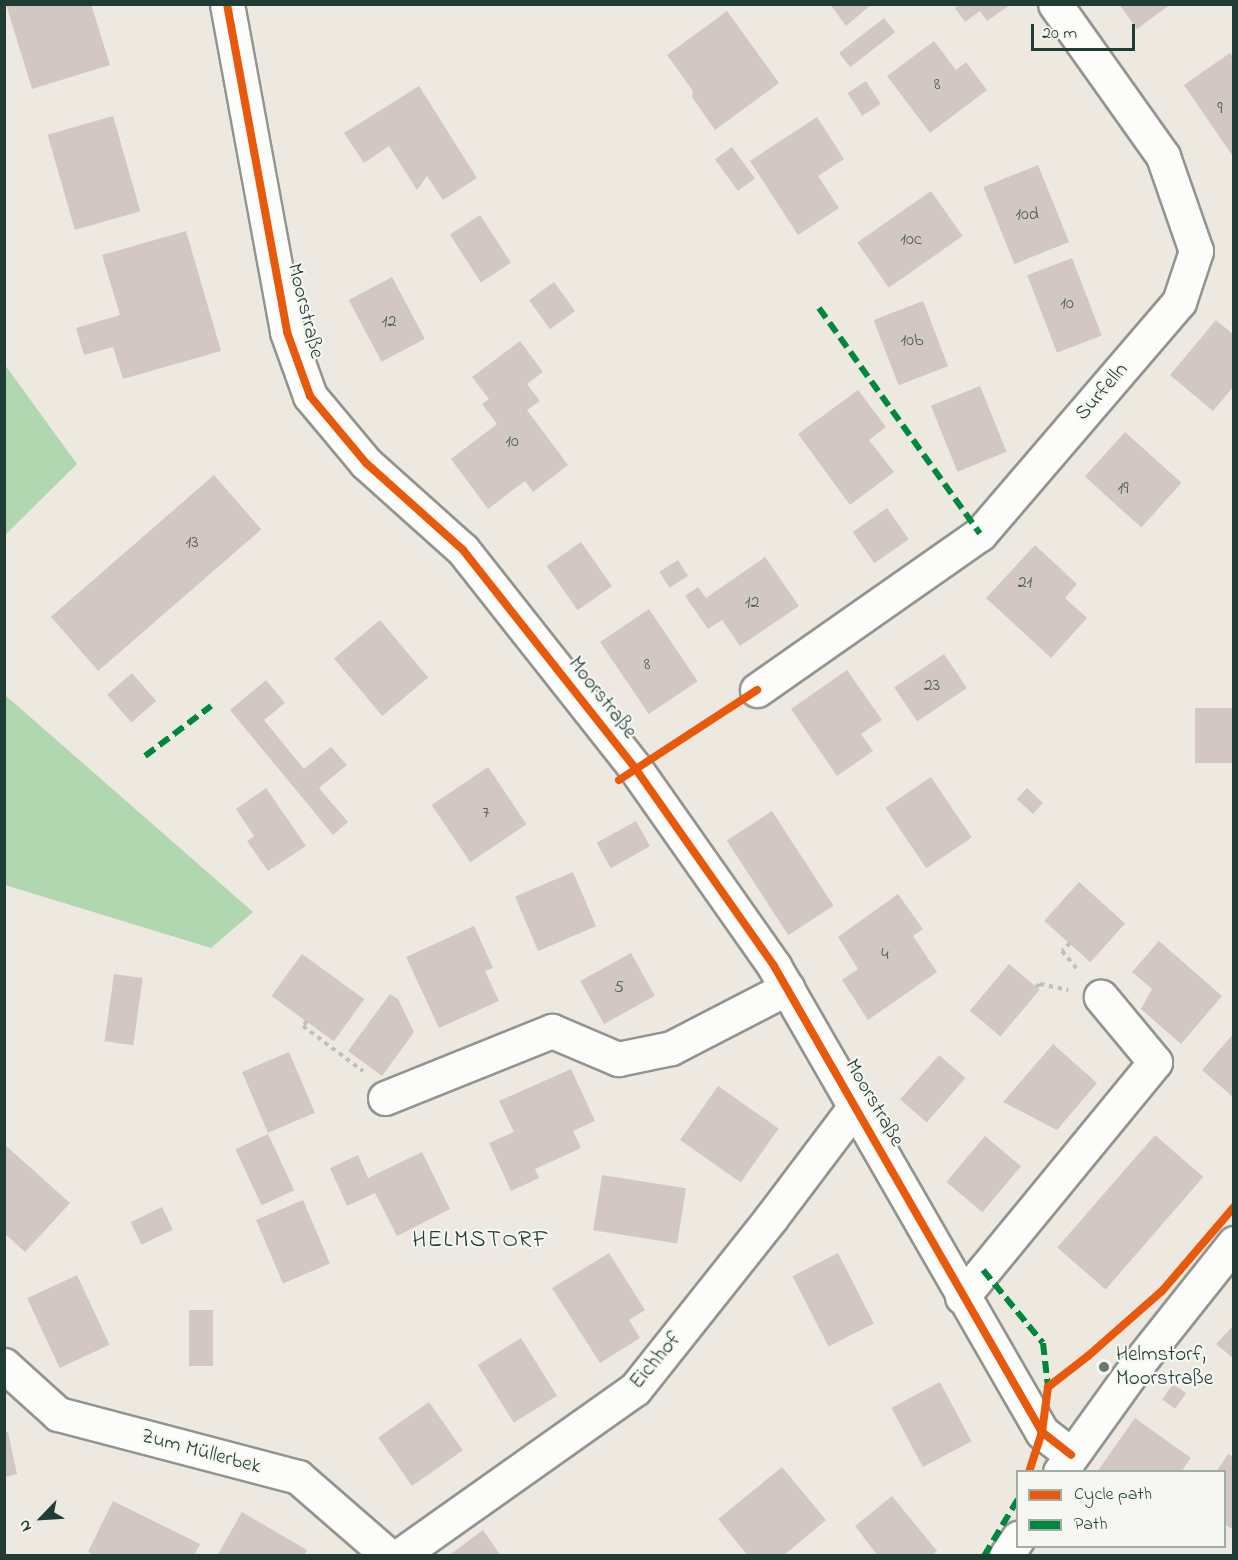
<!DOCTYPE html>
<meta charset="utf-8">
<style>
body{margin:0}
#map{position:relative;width:1238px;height:1560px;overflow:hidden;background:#ede9e1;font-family:"Indie Flower",sans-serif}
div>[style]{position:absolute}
.green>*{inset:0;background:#b0d7af}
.building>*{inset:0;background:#d3c7c3;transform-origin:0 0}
.path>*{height:4px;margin-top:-2px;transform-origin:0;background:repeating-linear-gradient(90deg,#bdc0bd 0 4.5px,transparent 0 9px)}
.roads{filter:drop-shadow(2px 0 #92948f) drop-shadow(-2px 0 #92948f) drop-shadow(0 2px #92948f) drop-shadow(0 -2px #92948f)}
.minor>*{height:33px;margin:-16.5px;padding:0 16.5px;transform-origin:16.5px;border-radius:16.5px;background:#fcfcfa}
.secondary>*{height:33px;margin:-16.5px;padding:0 16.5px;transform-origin:16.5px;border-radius:16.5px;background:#fcfcfa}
.quiet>*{height:6px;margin-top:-3px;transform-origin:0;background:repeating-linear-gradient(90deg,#00873e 0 12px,transparent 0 18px)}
.cycleway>*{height:8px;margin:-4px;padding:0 4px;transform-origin:4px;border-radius:4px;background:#e8590c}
.dots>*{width:16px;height:16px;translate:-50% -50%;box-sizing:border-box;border:3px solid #f6f6f2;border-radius:50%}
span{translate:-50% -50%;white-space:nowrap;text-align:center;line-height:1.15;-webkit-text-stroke:4.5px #f6f6f2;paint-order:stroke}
.number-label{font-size:18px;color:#4c6058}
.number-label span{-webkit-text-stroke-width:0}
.street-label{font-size:21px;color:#1f3d34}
.poi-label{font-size:21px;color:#1f3d34}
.left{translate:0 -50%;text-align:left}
.quarter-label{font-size:24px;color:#1f3d34;letter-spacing:1.5px}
.frame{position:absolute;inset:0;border:6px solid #1f3d34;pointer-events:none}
.legend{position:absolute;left:1016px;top:1470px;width:210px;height:78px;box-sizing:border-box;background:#f6f6f2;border:2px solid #a0aca6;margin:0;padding:8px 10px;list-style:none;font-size:18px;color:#1f3d34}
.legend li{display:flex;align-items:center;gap:12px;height:30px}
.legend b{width:30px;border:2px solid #a0aca6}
.north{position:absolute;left:12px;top:1488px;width:60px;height:60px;-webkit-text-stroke:4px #f6f6f2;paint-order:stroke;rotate:245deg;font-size:16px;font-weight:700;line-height:24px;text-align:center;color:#1f3d34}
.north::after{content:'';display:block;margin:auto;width:21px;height:27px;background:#1f3d34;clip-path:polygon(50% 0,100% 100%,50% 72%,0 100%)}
.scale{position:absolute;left:1031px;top:24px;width:104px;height:27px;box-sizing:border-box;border:3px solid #1f3d34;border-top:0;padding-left:8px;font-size:18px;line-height:21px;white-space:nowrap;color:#1f3d34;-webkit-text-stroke:4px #f6f6f2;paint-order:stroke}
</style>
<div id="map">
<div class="green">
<div style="clip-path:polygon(5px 365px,77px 464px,5px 535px,4px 535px)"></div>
<div style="clip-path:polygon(4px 695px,5px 695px,253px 912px,211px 948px,5px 885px)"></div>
</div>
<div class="building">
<div style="clip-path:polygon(6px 4px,91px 4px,110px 65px,32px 89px)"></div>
<div style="clip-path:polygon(830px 4px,872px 4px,846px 26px)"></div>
<div style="clip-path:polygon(960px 4px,1011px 4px,987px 21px,980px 11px,965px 22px,955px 8px)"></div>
<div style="clip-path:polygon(1119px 4px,1171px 4px,1137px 29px)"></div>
<div style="clip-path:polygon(727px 11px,779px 83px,715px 130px,692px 97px,693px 91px,667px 55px)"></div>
<div style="left:884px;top:18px;width:18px;height:57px;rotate:52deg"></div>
<div style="clip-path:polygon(934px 41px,956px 70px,966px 62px,987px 90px,930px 133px,887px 76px)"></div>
<div style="clip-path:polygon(1230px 53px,1234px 58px,1232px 155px,1184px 85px)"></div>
<div style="left:866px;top:81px;width:27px;height:22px;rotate:57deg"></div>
<div style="clip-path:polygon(419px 86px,477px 178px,443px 200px,427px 176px,417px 190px,389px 146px,364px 163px,344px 133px)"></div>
<div style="left:113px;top:116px;width:99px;height:68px;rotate:74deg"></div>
<div style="clip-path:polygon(817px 117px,844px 159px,818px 176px,839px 208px,798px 235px,750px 161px)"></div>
<div style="left:732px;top:147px;width:39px;height:21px;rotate:54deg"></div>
<div style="left:1038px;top:165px;width:83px;height:59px;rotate:68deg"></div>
<div style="left:931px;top:191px;width:55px;height:90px;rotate:55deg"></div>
<div style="left:480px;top:215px;width:57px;height:36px;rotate:57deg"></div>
<div style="clip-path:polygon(186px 231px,221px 351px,123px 379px,113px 347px,84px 355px,76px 328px,120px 315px,102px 255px)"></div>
<div style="left:1072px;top:258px;width:83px;height:48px;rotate:69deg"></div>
<div style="left:392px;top:277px;width:70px;height:49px;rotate:62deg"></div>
<div style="left:554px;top:282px;width:36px;height:31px;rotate:54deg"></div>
<div style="left:923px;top:301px;width:70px;height:53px;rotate:69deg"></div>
<div style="clip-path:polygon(1216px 320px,1234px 335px,1234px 386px,1213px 411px,1170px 375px)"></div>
<div style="clip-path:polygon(520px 341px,543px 372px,527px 384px,540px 401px,527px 410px,568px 465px,533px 492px,525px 481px,488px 509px,451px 459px,497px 424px,482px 404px,489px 399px,472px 377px)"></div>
<div style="left:980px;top:386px;width:71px;height:53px;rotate:68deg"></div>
<div style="clip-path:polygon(858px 390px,886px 427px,869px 440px,894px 472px,850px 505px,798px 434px)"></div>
<div style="left:1125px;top:432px;width:76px;height:60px;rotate:42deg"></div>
<div style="left:214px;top:475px;width:72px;height:216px;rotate:49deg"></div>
<div style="left:887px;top:508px;width:38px;height:42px;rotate:55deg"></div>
<div style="left:581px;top:542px;width:54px;height:42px;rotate:55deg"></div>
<div style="clip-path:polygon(1035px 545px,1077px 584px,1065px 598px,1087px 618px,1051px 658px,986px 598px)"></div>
<div style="clip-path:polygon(765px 557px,799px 606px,740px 646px,722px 620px,708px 629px,685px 596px,698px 587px,706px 598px)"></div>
<div style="left:678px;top:560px;width:19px;height:22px;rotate:58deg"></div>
<div style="left:649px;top:609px;width:87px;height:59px;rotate:56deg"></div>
<div style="left:380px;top:620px;width:75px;height:60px;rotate:50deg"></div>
<div style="left:944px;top:654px;width:41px;height:60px;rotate:56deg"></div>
<div style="clip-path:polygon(847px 670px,882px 720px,861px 734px,873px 751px,837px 776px,791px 709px)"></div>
<div style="left:132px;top:673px;width:37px;height:33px;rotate:49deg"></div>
<div style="clip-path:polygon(266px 680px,285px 703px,264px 720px,304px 769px,331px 747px,347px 765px,319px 788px,348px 822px,333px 835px,230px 710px)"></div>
<div style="left:1234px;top:708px;width:55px;height:39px;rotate:90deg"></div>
<div style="left:488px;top:767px;width:69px;height:68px;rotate:56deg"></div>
<div style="left:931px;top:777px;width:73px;height:55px;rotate:56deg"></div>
<div style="clip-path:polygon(266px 788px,306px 846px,268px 871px,247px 841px,254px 836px,236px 809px)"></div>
<div style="left:1027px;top:788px;width:22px;height:15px;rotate:43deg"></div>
<div style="left:772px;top:811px;width:113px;height:54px;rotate:57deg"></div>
<div style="left:636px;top:821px;width:29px;height:45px;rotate:61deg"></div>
<div style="left:573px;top:872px;width:59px;height:63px;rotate:67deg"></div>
<div style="left:1079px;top:882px;width:62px;height:52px;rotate:42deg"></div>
<div style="clip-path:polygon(898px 894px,923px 929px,913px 936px,937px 972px,868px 1020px,842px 980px,858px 969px,838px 937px)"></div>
<div style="clip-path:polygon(474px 926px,493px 968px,485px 971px,499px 1001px,439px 1028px,406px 957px)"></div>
<div style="clip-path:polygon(1159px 941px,1222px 996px,1181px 1044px,1141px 1009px,1152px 989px,1132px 972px)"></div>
<div style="left:631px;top:953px;width:49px;height:58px;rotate:61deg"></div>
<div style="left:302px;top:954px;width:77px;height:52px;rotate:36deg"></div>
<div style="left:1009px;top:964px;width:40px;height:61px;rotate:40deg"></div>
<div style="left:114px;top:974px;width:29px;height:68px;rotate:8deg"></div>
<div style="clip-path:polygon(390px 994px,398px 999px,414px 1032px,382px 1076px,348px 1051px)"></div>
<div style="clip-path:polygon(1234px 1033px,1234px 1098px,1202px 1070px)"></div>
<div style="clip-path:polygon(1053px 1044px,1097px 1083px,1057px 1130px,1003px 1102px)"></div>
<div style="left:289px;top:1052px;width:66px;height:51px;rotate:67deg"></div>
<div style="left:939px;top:1055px;width:35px;height:59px;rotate:41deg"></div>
<div style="clip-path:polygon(571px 1069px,595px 1121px,573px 1131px,581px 1148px,535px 1169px,539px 1178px,511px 1191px,489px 1143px,514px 1132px,499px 1101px)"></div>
<div style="left:718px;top:1086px;width:74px;height:66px;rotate:35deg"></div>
<div style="left:268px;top:1134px;width:62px;height:36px;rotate:65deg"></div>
<div style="left:1155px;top:1135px;width:64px;height:149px;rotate:41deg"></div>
<div style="left:985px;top:1136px;width:47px;height:60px;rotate:40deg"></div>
<div style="clip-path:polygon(4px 1144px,70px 1203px,25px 1252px,4px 1233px)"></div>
<div style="clip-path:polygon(422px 1152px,450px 1209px,397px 1236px,375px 1193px,347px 1206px,330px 1168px,358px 1155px,368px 1178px)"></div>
<div style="left:602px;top:1175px;width:85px;height:56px;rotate:9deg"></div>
<div style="left:303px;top:1200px;width:69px;height:51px;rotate:67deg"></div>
<div style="left:162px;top:1207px;width:25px;height:35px;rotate:64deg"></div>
<div style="clip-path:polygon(609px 1253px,645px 1310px,629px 1320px,640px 1338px,600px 1363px,552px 1288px)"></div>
<div style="left:838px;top:1253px;width:79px;height:51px;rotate:63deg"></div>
<div style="left:77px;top:1275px;width:77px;height:55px;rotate:65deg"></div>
<div style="left:189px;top:1310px;width:24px;height:56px"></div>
<div style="clip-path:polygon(1234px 1325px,1234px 1359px,1216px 1344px)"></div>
<div style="left:521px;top:1338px;width:68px;height:51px;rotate:58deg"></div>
<div style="left:940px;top:1382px;width:67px;height:55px;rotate:62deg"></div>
<div style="left:1173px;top:1384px;width:16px;height:19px;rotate:35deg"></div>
<div style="left:429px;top:1402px;width:59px;height:62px;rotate:55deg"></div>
<div style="clip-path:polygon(1135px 1418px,1191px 1458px,1181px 1472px,1097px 1472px)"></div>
<div style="clip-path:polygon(8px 1432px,17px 1474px,5px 1477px,5px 1433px)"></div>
<div style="clip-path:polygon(1228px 1454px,1234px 1457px,1234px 1530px,1224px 1524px,1224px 1472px,1216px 1472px)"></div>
<div style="clip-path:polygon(782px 1467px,826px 1520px,783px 1556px,748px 1556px,718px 1519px)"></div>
<div style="clip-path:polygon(892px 1496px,937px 1551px,931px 1556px,878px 1556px,855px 1526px)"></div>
<div style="clip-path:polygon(113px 1501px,200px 1544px,194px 1556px,96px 1556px,88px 1552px)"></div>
<div style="clip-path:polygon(242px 1512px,307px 1550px,304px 1556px,217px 1556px)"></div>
<div style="clip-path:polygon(483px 1530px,501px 1556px,448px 1556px)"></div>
</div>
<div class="path">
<div style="left:1070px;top:943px;width:11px;rotate:135deg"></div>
<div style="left:1062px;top:951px;width:26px;rotate:50deg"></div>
<div style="left:1036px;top:987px;width:5px;rotate:-37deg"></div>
<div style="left:1040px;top:984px;width:29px;rotate:12deg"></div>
<div style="left:307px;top:1021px;width:6px;rotate:129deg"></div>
<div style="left:303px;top:1026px;width:75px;rotate:36.9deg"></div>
</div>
<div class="roads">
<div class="minor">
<div style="left:227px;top:4px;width:333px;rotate:79.6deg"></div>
<div style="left:287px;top:332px;width:68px;rotate:70.2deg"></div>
<div style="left:310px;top:396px;width:87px;rotate:50.1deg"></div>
<div style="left:366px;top:463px;width:130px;rotate:41.9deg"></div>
<div style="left:463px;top:550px;width:278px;rotate:51.7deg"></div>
<div style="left:635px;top:768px;width:242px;rotate:54.9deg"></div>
<div style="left:774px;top:966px;width:538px;rotate:60.1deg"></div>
<div style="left:1042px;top:1432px;width:37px;rotate:38deg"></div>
<div style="left:757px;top:690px;width:272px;rotate:-35deg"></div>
<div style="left:980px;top:534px;width:306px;rotate:-49.4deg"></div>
<div style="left:1179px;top:302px;width:54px;rotate:-71.6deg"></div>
<div style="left:1196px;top:251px;width:101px;rotate:-109.2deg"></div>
<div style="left:1163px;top:156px;width:186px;rotate:-125.4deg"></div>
<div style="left:385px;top:1098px;width:180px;rotate:-21.9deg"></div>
<div style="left:552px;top:1031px;width:72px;rotate:23deg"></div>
<div style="left:618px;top:1059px;width:54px;rotate:-11.7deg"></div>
<div style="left:671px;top:1048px;width:131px;rotate:-27.3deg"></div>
<div style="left:962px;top:1297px;width:304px;rotate:-50.6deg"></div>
<div style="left:1155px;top:1062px;width:85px;rotate:-129.7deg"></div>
<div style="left:4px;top:1365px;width:73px;rotate:42.2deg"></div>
<div style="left:58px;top:1414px;width:248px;rotate:14.7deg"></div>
<div style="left:298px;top:1477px;width:121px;rotate:41deg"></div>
<div style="left:399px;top:1556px;width:289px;rotate:-35.3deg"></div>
<div style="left:635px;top:1389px;width:218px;rotate:-51.5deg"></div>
<div style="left:771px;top:1218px;width:141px;rotate:-53deg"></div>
</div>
<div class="secondary">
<div style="left:1060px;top:1472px;width:132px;rotate:-54.3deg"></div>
<div style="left:1137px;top:1365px;width:156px;rotate:-51.5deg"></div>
<div style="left:1006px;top:1556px;width:22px;rotate:-56deg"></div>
</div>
</div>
<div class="quiet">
<div style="left:819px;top:308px;width:277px;rotate:54.5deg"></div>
<div style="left:145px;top:756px;width:83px;rotate:-37.1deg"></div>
<div style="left:983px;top:1270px;width:94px;rotate:50.6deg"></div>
<div style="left:1043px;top:1343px;width:44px;rotate:83.5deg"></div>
<div style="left:984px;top:1556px;width:66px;rotate:-59.2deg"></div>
</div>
<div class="cycleway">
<div style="left:227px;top:4px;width:333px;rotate:79.6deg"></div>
<div style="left:287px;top:332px;width:68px;rotate:70.2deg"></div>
<div style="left:310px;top:396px;width:87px;rotate:50.1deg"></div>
<div style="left:366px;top:463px;width:130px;rotate:41.9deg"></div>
<div style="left:463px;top:550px;width:278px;rotate:51.7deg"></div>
<div style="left:635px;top:768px;width:242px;rotate:54.9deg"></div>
<div style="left:774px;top:966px;width:538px;rotate:60.1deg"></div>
<div style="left:1042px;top:1432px;width:37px;rotate:38deg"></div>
<div style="left:619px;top:780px;width:165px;rotate:-33.1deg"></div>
<div style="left:1029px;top:1472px;width:42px;rotate:-72deg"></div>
<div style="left:1042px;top:1432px;width:45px;rotate:-82.4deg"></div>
<div style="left:1048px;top:1387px;width:51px;rotate:-37.8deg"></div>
<div style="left:1088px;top:1356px;width:98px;rotate:-41.3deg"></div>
<div style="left:1162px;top:1291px;width:111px;rotate:-49.4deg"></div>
</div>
<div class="dots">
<div style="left:1104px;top:1367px;background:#677971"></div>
</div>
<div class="number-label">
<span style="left:937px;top:85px">8</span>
<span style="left:1220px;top:109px">9</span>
<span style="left:1027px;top:215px">10d</span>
<span style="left:911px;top:240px">10c</span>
<span style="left:1067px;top:304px">10</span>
<span style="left:389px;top:322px">12</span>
<span style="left:912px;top:341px">10b</span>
<span style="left:512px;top:442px">10</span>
<span style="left:1123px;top:489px">19</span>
<span style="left:192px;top:543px">13</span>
<span style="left:1025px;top:583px">21</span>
<span style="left:752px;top:603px">12</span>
<span style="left:647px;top:665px">8</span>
<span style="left:932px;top:686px">23</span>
<span style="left:486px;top:813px">7</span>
<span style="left:885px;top:955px">4</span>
<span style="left:619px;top:988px">5</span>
</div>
<div class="street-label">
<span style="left:305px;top:311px;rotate:76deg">Moorstraße</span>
<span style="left:1102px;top:392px;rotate:-49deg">Surfelln</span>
<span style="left:602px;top:698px;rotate:52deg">Moorstraße</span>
<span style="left:874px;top:1103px;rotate:60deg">Moorstraße</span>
<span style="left:656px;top:1361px;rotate:-50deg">Eichhof</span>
<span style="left:201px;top:1452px;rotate:15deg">Zum Müllerbek</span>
</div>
<div class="poi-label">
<span class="left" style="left:1116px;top:1367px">Helmstorf,<br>Moorstraße</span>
</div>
<div class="quarter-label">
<span style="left:481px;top:1241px">HELMSTORF</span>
</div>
<div class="frame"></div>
<ul class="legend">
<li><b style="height:8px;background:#e8590c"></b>Cycle path</li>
<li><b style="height:8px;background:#00873e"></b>Path</li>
</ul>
<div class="north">N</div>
<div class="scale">20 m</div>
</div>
